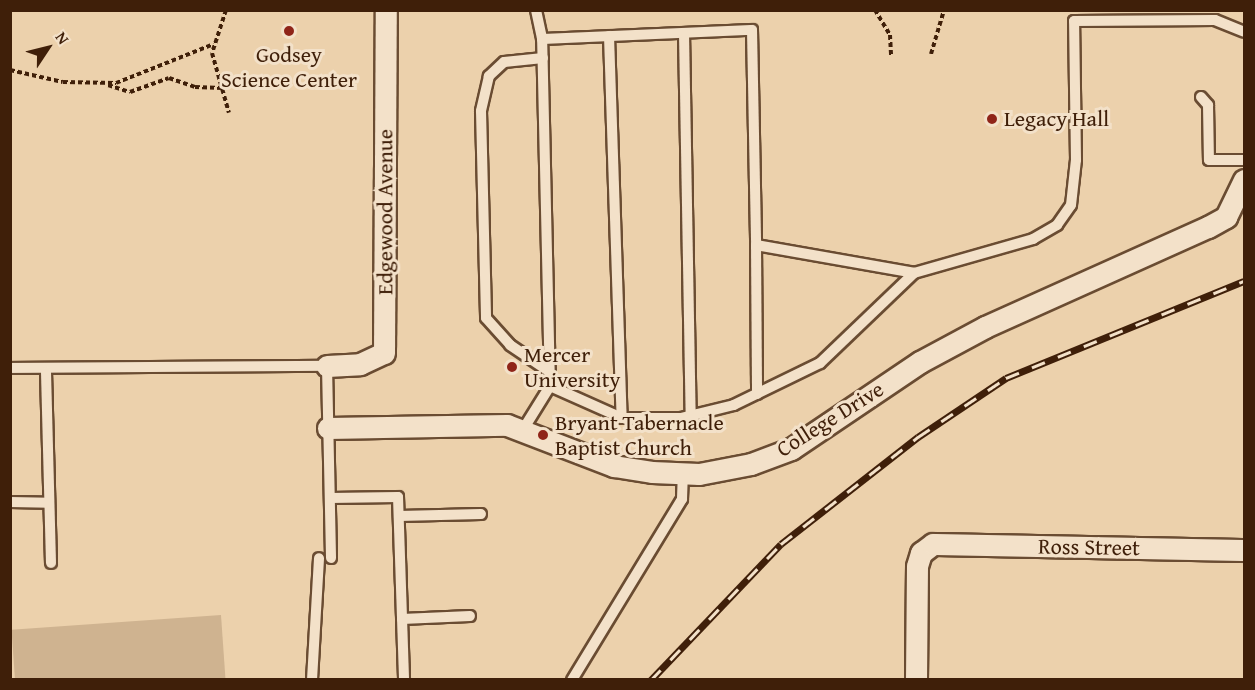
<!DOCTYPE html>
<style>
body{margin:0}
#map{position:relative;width:1255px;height:690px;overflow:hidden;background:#ecd1ac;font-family:"Gentium Book Plus",serif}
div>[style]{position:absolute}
.green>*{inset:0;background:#cfb390;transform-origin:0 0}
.path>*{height:4px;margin-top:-2px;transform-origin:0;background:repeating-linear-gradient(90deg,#3f1f09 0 4.5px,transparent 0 7.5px)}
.roads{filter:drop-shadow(2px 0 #6a4c32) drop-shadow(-2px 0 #6a4c32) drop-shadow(0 2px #6a4c32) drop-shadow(0 -2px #6a4c32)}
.lane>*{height:10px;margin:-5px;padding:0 5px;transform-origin:5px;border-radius:5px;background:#f3e1c9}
.street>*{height:21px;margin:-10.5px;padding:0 10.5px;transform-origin:10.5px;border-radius:10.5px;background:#f3e1c9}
.rail>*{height:7px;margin-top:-3.5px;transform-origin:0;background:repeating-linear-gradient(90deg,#f3e1c9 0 14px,#3f1f09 0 28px);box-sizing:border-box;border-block:2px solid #3f1f09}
.dots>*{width:16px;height:16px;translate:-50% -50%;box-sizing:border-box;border:3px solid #f3e1c9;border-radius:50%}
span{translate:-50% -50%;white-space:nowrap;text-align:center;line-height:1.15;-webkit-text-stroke:6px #f3e1c9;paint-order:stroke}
.poi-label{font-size:22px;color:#3f1f09}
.left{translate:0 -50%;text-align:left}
.street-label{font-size:22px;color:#3f1f09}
.frame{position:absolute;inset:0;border:12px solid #3f1f09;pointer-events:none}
.north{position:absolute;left:18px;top:18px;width:60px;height:60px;-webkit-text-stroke:4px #f3e1c9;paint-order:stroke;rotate:55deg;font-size:16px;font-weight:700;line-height:24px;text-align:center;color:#3f1f09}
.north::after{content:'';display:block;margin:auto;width:21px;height:27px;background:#3f1f09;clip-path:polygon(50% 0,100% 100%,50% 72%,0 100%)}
</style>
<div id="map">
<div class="green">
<div style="left:221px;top:615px;width:64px;height:210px;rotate:86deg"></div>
</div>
<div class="path">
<div style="left:226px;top:10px;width:45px;rotate:108deg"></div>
<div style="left:212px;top:53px;width:62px;rotate:74.2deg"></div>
<div style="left:875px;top:10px;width:29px;rotate:59deg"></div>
<div style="left:890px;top:35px;width:21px;rotate:87deg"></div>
<div style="left:931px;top:54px;width:46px;rotate:-73.5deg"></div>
<div style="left:10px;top:70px;width:54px;rotate:12.8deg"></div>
<div style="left:63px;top:82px;width:53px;rotate:1.1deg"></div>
<div style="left:116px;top:83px;width:105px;rotate:-21.7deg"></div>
<div style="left:108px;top:85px;width:23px;rotate:18deg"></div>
<div style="left:130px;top:92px;width:41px;rotate:-19.7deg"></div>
<div style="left:169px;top:78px;width:28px;rotate:19deg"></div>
<div style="left:195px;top:87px;width:27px;rotate:2deg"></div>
</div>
<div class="roads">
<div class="lane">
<div style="left:536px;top:10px;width:30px;rotate:78deg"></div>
<div style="left:684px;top:33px;width:382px;rotate:89deg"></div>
<div style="left:609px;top:36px;width:382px;rotate:88.1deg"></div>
<div style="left:543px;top:58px;width:39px;rotate:174deg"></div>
<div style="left:504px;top:62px;width:21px;rotate:137deg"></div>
<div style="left:489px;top:76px;width:36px;rotate:103deg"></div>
<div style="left:481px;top:111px;width:207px;rotate:88.6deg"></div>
<div style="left:486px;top:318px;width:36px;rotate:48deg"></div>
<div style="left:510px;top:345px;width:48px;rotate:34deg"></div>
<div style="left:1201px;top:97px;width:11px;rotate:49deg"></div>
<div style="left:1208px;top:105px;width:55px;rotate:89deg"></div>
<div style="left:1209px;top:160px;width:35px"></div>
<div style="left:756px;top:245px;width:149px;rotate:89.6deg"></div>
<div style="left:914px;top:273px;width:130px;rotate:136.2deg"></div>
<div style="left:820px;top:363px;width:96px;rotate:154deg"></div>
<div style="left:734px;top:405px;width:55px;rotate:166.2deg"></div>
<div style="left:681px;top:418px;width:59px;rotate:180deg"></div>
<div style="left:622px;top:418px;width:79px;rotate:-156deg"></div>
<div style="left:550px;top:386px;width:347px;rotate:-91.3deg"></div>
<div style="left:542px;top:39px;width:210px;rotate:-2.5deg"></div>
<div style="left:752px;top:30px;width:215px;rotate:88.9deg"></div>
<div style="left:756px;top:245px;width:160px;rotate:10deg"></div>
<div style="left:914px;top:273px;width:124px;rotate:-15.9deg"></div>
<div style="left:1033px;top:239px;width:28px;rotate:-30deg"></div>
<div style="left:1057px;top:225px;width:24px;rotate:-55deg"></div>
<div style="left:1071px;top:205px;width:45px;rotate:-83.7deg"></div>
<div style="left:1076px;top:160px;width:139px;rotate:-90.8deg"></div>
<div style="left:1074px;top:21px;width:141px;rotate:-0.4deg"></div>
<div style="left:1215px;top:20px;width:31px;rotate:22deg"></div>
<div style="left:10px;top:368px;width:317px;rotate:-0.4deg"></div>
<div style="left:327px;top:366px;width:192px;rotate:88.8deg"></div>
<div style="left:46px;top:372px;width:191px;rotate:88.5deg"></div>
<div style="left:524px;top:428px;width:49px;rotate:-58.2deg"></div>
<div style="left:330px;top:498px;width:68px;rotate:-0.8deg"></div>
<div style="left:398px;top:497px;width:183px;rotate:88.1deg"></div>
<div style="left:10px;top:502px;width:39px;rotate:1deg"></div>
<div style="left:399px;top:516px;width:82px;rotate:-1.4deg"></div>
<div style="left:402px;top:619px;width:68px;rotate:-2.5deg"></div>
<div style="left:312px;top:680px;width:122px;rotate:-86.7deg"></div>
<div style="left:572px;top:680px;width:212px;rotate:-58.7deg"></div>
<div style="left:682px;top:499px;width:26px;rotate:-88deg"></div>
</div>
<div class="street">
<div style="left:327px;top:366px;width:33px;rotate:-3deg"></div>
<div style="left:360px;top:364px;width:26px;rotate:-25deg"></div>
<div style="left:384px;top:353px;width:343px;rotate:-89.7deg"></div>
<div style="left:328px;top:428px;width:179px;rotate:-1deg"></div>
<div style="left:507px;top:425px;width:115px;rotate:21deg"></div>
<div style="left:614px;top:466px;width:38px;rotate:9deg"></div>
<div style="left:652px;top:472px;width:47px;rotate:2.4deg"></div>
<div style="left:699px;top:474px;width:53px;rotate:-10.9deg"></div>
<div style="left:751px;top:464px;width:43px;rotate:-20.6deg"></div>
<div style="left:791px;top:449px;width:156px;rotate:-34deg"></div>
<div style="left:920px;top:362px;width:74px;rotate:-28.3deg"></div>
<div style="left:985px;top:327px;width:244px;rotate:-24.2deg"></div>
<div style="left:1208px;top:227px;width:21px;rotate:-29deg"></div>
<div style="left:1226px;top:217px;width:41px;rotate:-64.1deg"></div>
<div style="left:916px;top:680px;width:114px;rotate:-89.5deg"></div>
<div style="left:917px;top:566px;width:14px;rotate:-73deg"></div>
<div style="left:921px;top:553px;width:15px;rotate:-37deg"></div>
<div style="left:933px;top:544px;width:311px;rotate:1.1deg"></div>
</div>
</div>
<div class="rail">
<div style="left:651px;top:680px;width:188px;rotate:-46.3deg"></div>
<div style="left:781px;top:544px;width:174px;rotate:-38deg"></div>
<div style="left:918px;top:437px;width:106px;rotate:-33.8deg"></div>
<div style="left:1006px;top:378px;width:257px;rotate:-22.2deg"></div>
</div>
<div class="dots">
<div style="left:289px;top:31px;background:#8f2418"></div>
<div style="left:992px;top:119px;background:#8f2418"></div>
<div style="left:512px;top:367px;background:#8f2418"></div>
<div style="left:543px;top:435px;background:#8f2418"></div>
</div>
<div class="poi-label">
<span style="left:289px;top:67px">Godsey<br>Science Center</span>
<span class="left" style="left:1004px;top:119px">Legacy Hall</span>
<span class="left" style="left:524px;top:367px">Mercer<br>University</span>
<span class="left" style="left:555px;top:435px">Bryant Tabernacle<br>Baptist Church</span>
</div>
<div class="street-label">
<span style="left:385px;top:212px;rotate:-90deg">Edgewood Avenue</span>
<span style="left:830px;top:419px;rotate:-32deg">College Drive</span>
<span style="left:1089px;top:547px;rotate:1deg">Ross Street</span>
</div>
<div class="frame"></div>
<div class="north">N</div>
</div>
